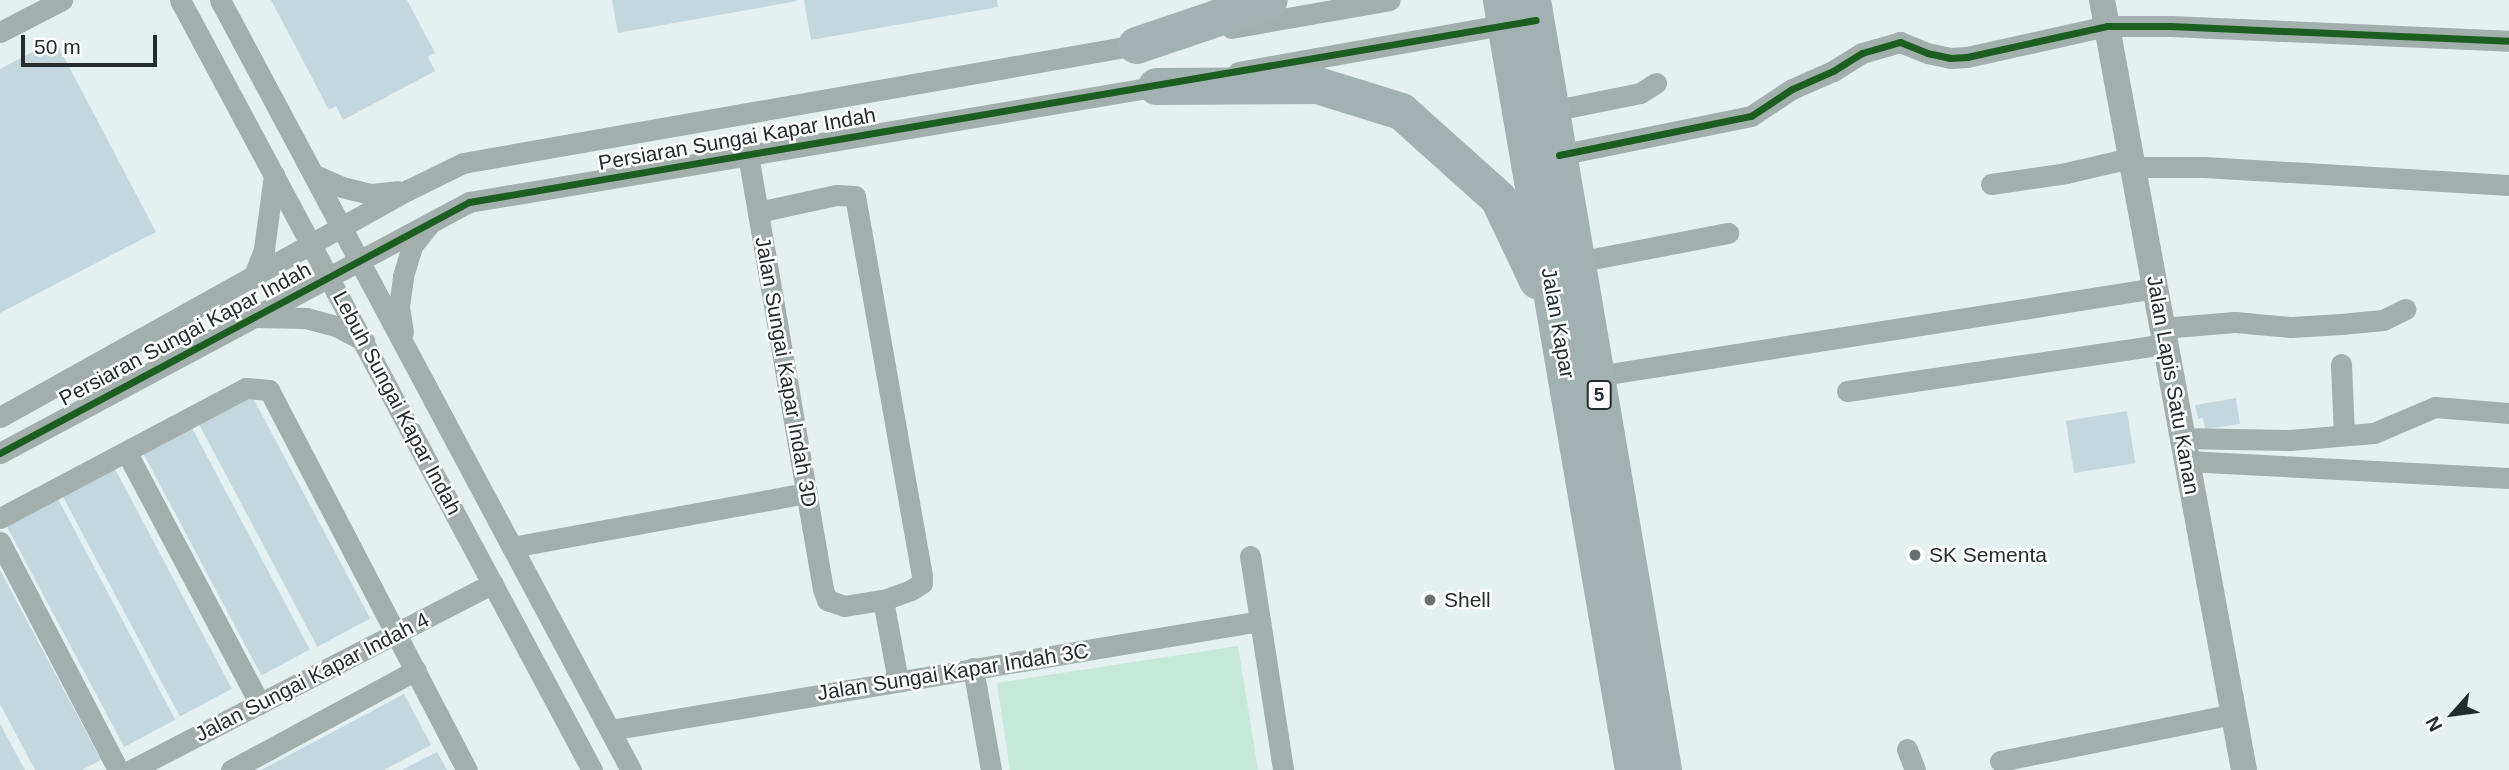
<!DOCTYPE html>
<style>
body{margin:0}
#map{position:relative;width:2509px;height:770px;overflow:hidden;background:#e5f0f1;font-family:Helvetica,sans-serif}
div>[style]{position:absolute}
.green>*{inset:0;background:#c5e8d8}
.building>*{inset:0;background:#c3d8de;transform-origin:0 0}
.minor>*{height:21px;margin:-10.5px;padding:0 10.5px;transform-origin:10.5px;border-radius:10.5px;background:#a2afad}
.tertiary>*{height:26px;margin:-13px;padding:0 13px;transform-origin:13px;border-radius:13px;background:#a2afad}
.trunk>*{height:37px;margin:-18.5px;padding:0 18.5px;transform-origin:18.5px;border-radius:18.5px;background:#a2b2b2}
.cycleway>*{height:7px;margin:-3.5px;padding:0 3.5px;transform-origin:3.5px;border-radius:3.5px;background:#1b5e20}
.dots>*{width:19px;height:19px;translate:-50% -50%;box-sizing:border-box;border:4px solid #fff;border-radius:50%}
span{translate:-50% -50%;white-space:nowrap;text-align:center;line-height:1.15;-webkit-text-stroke:5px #fff;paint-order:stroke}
.shield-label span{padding:2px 5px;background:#fff;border:2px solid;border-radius:5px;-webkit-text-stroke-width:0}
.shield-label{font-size:19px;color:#242c2d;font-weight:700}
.street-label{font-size:21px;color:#242c2d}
.poi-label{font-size:21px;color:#242c2d}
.left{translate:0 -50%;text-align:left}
.north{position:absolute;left:2418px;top:679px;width:70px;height:70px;-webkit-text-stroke:5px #fff;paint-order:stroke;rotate:242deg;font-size:19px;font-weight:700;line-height:28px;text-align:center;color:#242c2d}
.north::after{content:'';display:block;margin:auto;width:24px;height:32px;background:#242c2d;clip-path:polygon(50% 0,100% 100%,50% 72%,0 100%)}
.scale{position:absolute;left:21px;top:35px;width:136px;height:32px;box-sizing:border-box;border:4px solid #242c2d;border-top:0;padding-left:9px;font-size:21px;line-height:24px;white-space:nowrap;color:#242c2d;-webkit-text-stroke:5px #fff;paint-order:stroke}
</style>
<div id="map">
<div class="green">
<div style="clip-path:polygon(1238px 646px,1258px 770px,1010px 770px,997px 683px)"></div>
</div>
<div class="building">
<div style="clip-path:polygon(271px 0,407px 0,435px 53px,428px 57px,435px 71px,343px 120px,336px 106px,329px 110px)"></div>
<div style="clip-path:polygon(612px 0,797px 0,797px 1px,618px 33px)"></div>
<div style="clip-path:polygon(804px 0,997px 0,998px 7px,811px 40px)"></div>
<div style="clip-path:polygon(55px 40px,156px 232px,0 313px,0 69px)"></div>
<div style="left:252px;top:396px;width:252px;height:60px;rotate:62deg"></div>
<div style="clip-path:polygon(2236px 398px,2240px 424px,2205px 429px,2203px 418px,2198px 419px,2195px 405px)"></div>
<div style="left:2127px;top:411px;width:53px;height:62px;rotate:81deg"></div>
<div style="left:192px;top:428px;width:251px;height:55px;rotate:62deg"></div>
<div style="left:115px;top:469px;width:249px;height:59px;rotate:62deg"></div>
<div style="left:58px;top:499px;width:250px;height:58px;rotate:62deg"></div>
<div style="clip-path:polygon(0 570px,101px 760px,82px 770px,35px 770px,0 704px)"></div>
<div style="clip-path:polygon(404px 694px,431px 745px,384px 770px,261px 770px)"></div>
<div style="clip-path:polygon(0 724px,25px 770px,0 770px)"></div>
<div style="clip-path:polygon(437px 752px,447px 770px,402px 770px)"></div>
</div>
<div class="minor">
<div style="left:180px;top:0;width:873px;rotate:61.85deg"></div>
<div style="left:220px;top:0;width:873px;rotate:61.91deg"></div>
<div style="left:1231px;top:28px;width:161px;rotate:-10deg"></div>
<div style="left:0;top:32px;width:70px;rotate:-27.3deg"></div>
<div style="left:1238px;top:72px;width:279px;rotate:-10.1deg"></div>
<div style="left:1551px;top:111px;width:91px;rotate:-11.4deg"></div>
<div style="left:1640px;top:93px;width:19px;rotate:-32deg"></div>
<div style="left:748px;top:155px;width:440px;rotate:80.2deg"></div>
<div style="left:823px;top:589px;width:12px;rotate:70deg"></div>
<div style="left:827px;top:600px;width:18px;rotate:19deg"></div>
<div style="left:844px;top:606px;width:39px;rotate:-9deg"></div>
<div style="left:883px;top:600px;width:82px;rotate:79.5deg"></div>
<div style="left:1559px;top:155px;width:196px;rotate:-11.5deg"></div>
<div style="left:1751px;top:116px;width:49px;rotate:-33.4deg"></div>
<div style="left:1792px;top:89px;width:45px;rotate:-23.7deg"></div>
<div style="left:1833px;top:71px;width:34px;rotate:-32deg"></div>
<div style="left:1862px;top:53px;width:40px;rotate:-16deg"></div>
<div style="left:1900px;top:42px;width:29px;rotate:22deg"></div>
<div style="left:1927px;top:53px;width:24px;rotate:12deg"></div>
<div style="left:1950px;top:58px;width:17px;rotate:-3deg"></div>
<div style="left:1967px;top:57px;width:143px;rotate:-12.5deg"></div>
<div style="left:2107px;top:26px;width:63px"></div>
<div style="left:2170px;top:26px;width:339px;rotate:2.5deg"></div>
<div style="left:2132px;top:167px;width:72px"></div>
<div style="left:2204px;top:167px;width:306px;rotate:3.4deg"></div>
<div style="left:313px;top:174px;width:32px;rotate:24deg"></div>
<div style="left:342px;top:187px;width:30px;rotate:14deg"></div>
<div style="left:371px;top:194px;width:27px;rotate:-6deg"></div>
<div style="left:1991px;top:184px;width:76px;rotate:-8.3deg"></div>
<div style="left:2066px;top:173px;width:66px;rotate:-13.2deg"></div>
<div style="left:758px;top:212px;width:80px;rotate:-12.3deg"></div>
<div style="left:836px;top:195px;width:19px;rotate:3deg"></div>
<div style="left:855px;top:196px;width:385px;rotate:80deg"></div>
<div style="left:922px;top:575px;width:8px;rotate:90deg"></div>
<div style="left:922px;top:583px;width:13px;rotate:148deg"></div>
<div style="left:911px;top:590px;width:30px;rotate:160deg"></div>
<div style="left:1577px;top:262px;width:154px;rotate:-10.9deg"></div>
<div style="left:253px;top:278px;width:31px;rotate:-69deg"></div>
<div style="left:264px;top:249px;width:75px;rotate:-82.3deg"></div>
<div style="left:256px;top:317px;width:50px;rotate:1.1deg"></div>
<div style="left:306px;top:318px;width:31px;rotate:15deg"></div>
<div style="left:336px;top:326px;width:32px;rotate:28deg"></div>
<div style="left:2162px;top:328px;width:73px;rotate:-4.7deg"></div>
<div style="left:2235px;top:322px;width:56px;rotate:5.1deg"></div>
<div style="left:2291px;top:327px;width:50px;rotate:-3.4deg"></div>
<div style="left:2341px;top:324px;width:42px;rotate:-5.4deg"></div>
<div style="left:2383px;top:320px;width:25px;rotate:-26deg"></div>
<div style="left:403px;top:332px;width:26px;rotate:-99deg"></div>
<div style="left:399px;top:306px;width:30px;rotate:-82deg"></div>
<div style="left:403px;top:276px;width:31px;rotate:-73deg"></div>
<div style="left:412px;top:246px;width:27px;rotate:-51deg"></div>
<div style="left:2341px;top:364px;width:71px;rotate:87.6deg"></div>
<div style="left:1596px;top:376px;width:567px;rotate:-8.93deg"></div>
<div style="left:1847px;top:391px;width:321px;rotate:-8.4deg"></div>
<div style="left:0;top:417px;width:467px;rotate:-29.1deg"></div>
<div style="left:408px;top:190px;width:61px;rotate:-26.1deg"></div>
<div style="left:463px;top:163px;width:694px;rotate:-9.95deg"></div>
<div style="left:2182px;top:438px;width:108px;rotate:1.1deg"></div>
<div style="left:2290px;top:440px;width:84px;rotate:-4.8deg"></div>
<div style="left:2374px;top:433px;width:66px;rotate:-23.1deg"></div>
<div style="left:2435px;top:407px;width:74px;rotate:4.6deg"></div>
<div style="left:0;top:453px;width:532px;rotate:-28.15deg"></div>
<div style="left:469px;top:202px;width:706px;rotate:-9.54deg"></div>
<div style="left:127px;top:453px;width:284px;rotate:62.1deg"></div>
<div style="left:2186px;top:461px;width:323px;rotate:3deg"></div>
<div style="left:0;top:518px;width:278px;rotate:-27.9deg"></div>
<div style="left:246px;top:388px;width:23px;rotate:5deg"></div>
<div style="left:269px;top:390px;width:428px;rotate:62.5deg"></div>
<div style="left:0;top:542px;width:257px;rotate:62.6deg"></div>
<div style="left:512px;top:547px;width:300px;rotate:-10.4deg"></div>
<div style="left:1250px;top:556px;width:217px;rotate:81.2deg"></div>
<div style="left:973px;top:668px;width:104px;rotate:80deg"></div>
<div style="left:610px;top:730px;width:659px;rotate:-9.52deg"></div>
<div style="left:1907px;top:749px;width:22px;rotate:69deg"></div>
<div style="left:2000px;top:761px;width:238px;rotate:-11.4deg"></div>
<div style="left:131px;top:770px;width:407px;rotate:-27.3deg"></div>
<div style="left:231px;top:770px;width:210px;rotate:-28.4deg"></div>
</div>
<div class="tertiary">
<div style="left:2102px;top:0;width:783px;rotate:79.55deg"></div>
</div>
<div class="trunk">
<div style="left:1501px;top:0;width:781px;rotate:80.27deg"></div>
<div style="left:1532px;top:0;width:781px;rotate:80.34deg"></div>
<div style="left:1136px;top:45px;width:140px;rotate:-18.7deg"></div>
<div style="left:1156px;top:86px;width:161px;rotate:-0.4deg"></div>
<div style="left:1317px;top:85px;width:88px;rotate:17.2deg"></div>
<div style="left:1401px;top:111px;width:130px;rotate:41.9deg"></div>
<div style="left:1498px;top:198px;width:91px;rotate:64.6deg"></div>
</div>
<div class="cycleway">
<div style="left:1559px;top:155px;width:196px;rotate:-11.5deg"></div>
<div style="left:1751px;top:116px;width:49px;rotate:-33.4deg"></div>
<div style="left:1792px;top:89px;width:45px;rotate:-23.7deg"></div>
<div style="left:1833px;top:71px;width:34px;rotate:-32deg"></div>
<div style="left:1862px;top:53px;width:40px;rotate:-16deg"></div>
<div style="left:1900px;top:42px;width:29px;rotate:22deg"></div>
<div style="left:1927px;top:53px;width:24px;rotate:12deg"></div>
<div style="left:1950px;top:58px;width:17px;rotate:-3deg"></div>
<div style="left:1967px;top:57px;width:143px;rotate:-12.5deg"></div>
<div style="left:2107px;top:26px;width:63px"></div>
<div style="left:2170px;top:26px;width:339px;rotate:2.5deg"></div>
<div style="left:0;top:453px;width:532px;rotate:-28.15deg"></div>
<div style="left:469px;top:202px;width:1082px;rotate:-9.68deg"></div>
</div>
<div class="dots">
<div style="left:1915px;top:555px;background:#687172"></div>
<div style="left:1430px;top:600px;background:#687172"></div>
</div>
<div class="shield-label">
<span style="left:1599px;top:395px">5</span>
</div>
<div class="street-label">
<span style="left:737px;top:139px;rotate:-10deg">Persiaran Sungai Kapar Indah</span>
<span style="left:1558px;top:323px;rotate:80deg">Jalan Kapar</span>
<span style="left:185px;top:334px;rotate:-28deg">Persiaran Sungai Kapar Indah</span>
<span style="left:786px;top:372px;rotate:80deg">Jalan Sungai Kapar Indah 3D</span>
<span style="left:2173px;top:385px;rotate:80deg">Jalan Lapis Satu Kanan</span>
<span style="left:397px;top:403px;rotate:62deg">Lebuh Sungai Kapar Indah</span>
<span style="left:953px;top:672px;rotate:-9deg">Jalan Sungai Kapar Indah 3C</span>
<span style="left:312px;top:677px;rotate:-27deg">Jalan Sungai Kapar Indah 4</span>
</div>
<div class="poi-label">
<span class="left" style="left:1929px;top:555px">SK Sementa</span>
<span class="left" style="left:1444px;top:600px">Shell</span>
</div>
<div class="north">N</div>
<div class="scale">50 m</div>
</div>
